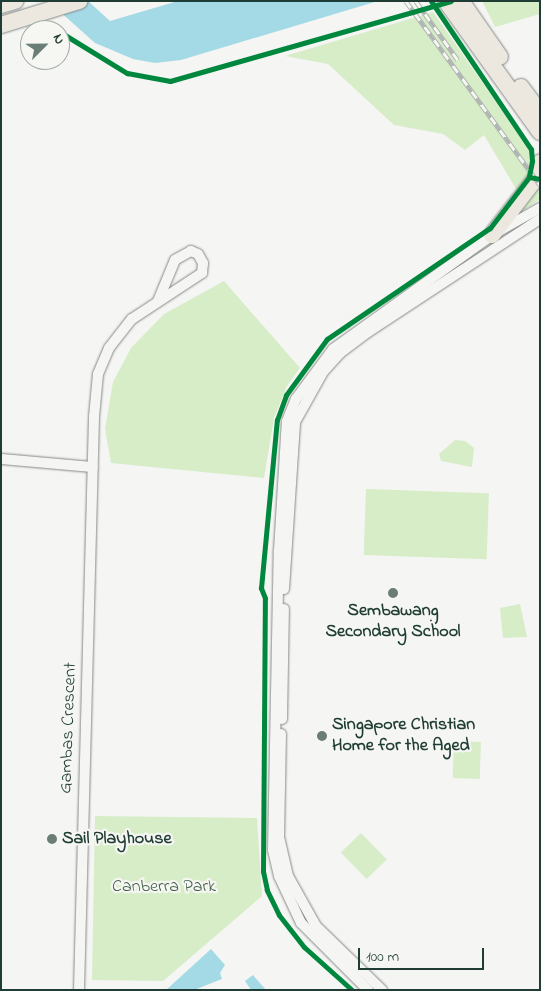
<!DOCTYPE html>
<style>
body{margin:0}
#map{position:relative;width:541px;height:991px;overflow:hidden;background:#f5f5f3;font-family:"Indie Flower",sans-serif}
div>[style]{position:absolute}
.green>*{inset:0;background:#d6edc8;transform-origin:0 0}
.water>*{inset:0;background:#a4dae6}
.roads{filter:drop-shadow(0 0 1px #858a88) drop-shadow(0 0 1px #858a88)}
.minor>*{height:10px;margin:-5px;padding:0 5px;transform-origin:5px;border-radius:5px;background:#f5f5f3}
.primary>*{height:16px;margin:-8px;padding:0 8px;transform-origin:8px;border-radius:8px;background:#ece8df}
.rail>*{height:4.5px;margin-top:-2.25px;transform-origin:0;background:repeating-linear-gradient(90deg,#f6f6f2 0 8px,#b0b4b2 0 16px);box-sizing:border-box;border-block:1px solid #b0b4b2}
.cycleway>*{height:5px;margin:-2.5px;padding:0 2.5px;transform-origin:2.5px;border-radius:2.5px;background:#00873e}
.dots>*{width:14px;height:14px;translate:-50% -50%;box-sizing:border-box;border:2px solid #f6f6f2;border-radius:50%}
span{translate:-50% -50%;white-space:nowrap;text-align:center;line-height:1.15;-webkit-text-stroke:4.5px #f6f6f2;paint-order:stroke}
.poi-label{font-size:18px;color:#1f3d34;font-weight:700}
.left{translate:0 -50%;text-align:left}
.street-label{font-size:18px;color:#1f3d34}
.park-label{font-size:18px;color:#3f5f4a}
.frame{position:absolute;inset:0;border:2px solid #1f3d34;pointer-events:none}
.north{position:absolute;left:20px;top:20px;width:50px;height:50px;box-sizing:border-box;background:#f6f6f2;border:1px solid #a0aca6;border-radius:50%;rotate:67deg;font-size:14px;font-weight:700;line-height:20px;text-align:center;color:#1f3d34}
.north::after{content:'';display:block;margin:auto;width:18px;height:22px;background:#6a7d77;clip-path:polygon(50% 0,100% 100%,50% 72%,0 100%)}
.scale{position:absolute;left:358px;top:948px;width:126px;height:22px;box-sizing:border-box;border:2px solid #1f3d34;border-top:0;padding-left:6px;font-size:15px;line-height:18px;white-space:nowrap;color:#1f3d34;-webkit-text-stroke:4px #f6f6f2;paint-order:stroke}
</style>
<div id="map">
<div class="green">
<div style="clip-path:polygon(482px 1px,540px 1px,540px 14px,495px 27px)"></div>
<div style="clip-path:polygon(433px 12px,540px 165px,540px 199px,508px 221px,519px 194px,484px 135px,465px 150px,443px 134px,394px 125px,328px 64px,285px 56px)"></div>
<div style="clip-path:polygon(224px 281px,300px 368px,287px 386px,274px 418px,264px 478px,111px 463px,105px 429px,113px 382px,131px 348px,164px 314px)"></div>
<div style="clip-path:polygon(455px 440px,465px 441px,474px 448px,472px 467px,441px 461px,439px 454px)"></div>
<div style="left:366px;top:489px;width:123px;height:66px;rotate:2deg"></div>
<div style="clip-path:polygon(520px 604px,527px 637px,503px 638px,500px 608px)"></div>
<div style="left:454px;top:741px;width:27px;height:37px;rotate:2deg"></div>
<div style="clip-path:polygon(95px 816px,257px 818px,262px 896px,163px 981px,92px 980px)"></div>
<div style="left:361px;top:833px;width:37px;height:28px;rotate:46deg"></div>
</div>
<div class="water">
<div style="clip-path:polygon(48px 1px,88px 1px,110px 21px,178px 1px,378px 1px,181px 60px,155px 63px,133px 59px,95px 43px)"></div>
<div style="clip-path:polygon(211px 949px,225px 965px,220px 973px,222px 979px,194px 990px,166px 990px)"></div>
<div style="clip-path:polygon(253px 975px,266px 990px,251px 990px,245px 981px)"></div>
</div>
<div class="roads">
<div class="minor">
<div style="left:1px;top:459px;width:92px;rotate:5deg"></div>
<div style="left:284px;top:589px;width:167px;rotate:-86.2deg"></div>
<div style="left:295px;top:422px;width:57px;rotate:-60.8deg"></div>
<div style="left:323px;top:372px;width:25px;rotate:-48deg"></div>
<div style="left:340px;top:353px;width:35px;rotate:-37deg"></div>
<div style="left:368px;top:332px;width:206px;rotate:-33.3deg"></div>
<div style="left:282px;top:719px;width:110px;rotate:-89deg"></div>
<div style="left:281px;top:734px;width:103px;rotate:91.1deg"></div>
<div style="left:279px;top:837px;width:40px;rotate:77deg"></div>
<div style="left:288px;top:876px;width:57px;rotate:60.8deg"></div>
<div style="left:316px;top:926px;width:92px;rotate:44.1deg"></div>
<div style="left:79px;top:990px;width:573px;rotate:-88.5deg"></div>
<div style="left:94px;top:417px;width:43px;rotate:-84.7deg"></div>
<div style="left:98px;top:374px;width:28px;rotate:-67deg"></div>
<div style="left:109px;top:348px;width:37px;rotate:-52deg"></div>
<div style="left:132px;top:319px;width:84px;rotate:-33.3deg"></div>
<div style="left:202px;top:273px;width:10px;rotate:-84deg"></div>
<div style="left:203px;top:263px;width:10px;rotate:-119deg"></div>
<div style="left:198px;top:254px;width:8px;rotate:-157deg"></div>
<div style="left:191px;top:251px;width:18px;rotate:151deg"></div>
<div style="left:175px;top:260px;width:44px;rotate:112.5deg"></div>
<div style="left:368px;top:990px;width:95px;rotate:-135deg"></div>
<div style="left:301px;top:923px;width:52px;rotate:-115.1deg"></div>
<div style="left:279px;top:876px;width:27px;rotate:-103deg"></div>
<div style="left:273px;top:850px;width:300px;rotate:-88.9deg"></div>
<div style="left:279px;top:550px;width:129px;rotate:-86.5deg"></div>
<div style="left:287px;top:421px;width:24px;rotate:-68deg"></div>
<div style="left:296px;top:399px;width:62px;rotate:-53.5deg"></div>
<div style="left:333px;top:349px;width:196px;rotate:-35.6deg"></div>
<div style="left:492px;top:235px;width:55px;rotate:-29.4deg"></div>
</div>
<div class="primary">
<div style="left:446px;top:1px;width:161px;rotate:54.3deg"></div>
<div style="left:461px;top:1px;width:68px;rotate:55.1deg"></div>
<div style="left:1px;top:5px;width:15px;rotate:-16deg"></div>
<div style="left:1px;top:25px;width:82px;rotate:-17.1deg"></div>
<div style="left:521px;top:87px;width:31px;rotate:53deg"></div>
<div style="left:492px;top:235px;width:72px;rotate:-52.3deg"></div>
<div style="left:536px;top:178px;width:16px;rotate:-75deg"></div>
</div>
</div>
<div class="rail">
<div style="left:406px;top:1px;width:228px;rotate:53.9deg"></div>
<div style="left:416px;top:1px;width:72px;rotate:54.6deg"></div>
</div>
<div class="cycleway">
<div style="left:431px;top:1px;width:179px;rotate:56deg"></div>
<div style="left:531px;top:149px;width:12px;rotate:85deg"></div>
<div style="left:532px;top:161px;width:16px;rotate:101deg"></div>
<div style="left:529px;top:177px;width:11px;rotate:10deg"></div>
<div style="left:60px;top:32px;width:79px;rotate:31.5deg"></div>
<div style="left:127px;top:73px;width:44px;rotate:10.5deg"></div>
<div style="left:170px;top:81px;width:292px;rotate:-15.9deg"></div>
<div style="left:352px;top:990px;width:64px;rotate:-138.1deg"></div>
<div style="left:304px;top:947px;width:41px;rotate:-128deg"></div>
<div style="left:279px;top:915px;width:28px;rotate:-116deg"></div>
<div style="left:267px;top:890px;width:19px;rotate:-102deg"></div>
<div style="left:263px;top:871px;width:273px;rotate:-89.6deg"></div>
<div style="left:265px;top:598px;width:11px;rotate:-112deg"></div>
<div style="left:261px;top:588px;width:169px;rotate:-84.6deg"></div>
<div style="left:277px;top:420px;width:27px;rotate:-70deg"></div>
<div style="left:286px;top:395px;width:69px;rotate:-53.8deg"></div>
<div style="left:327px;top:339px;width:197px;rotate:-34.3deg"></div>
<div style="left:490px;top:228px;width:64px;rotate:-52.6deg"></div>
</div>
<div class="dots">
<div style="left:393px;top:593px;background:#6a7d77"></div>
<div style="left:322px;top:736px;background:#6a7d77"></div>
<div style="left:52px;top:839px;background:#6a7d77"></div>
</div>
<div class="poi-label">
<span style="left:393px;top:622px">Sembawang<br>Secondary School</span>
<span class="left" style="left:332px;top:736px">Singapore Christian<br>Home for the Aged</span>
<span class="left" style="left:62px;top:839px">Sail Playhouse</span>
</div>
<div class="street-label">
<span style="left:69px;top:728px;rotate:-88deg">Gambas Crescent</span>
</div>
<div class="park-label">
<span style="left:164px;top:887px">Canberra Park</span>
</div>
<div class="frame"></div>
<div class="north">N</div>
<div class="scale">100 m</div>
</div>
